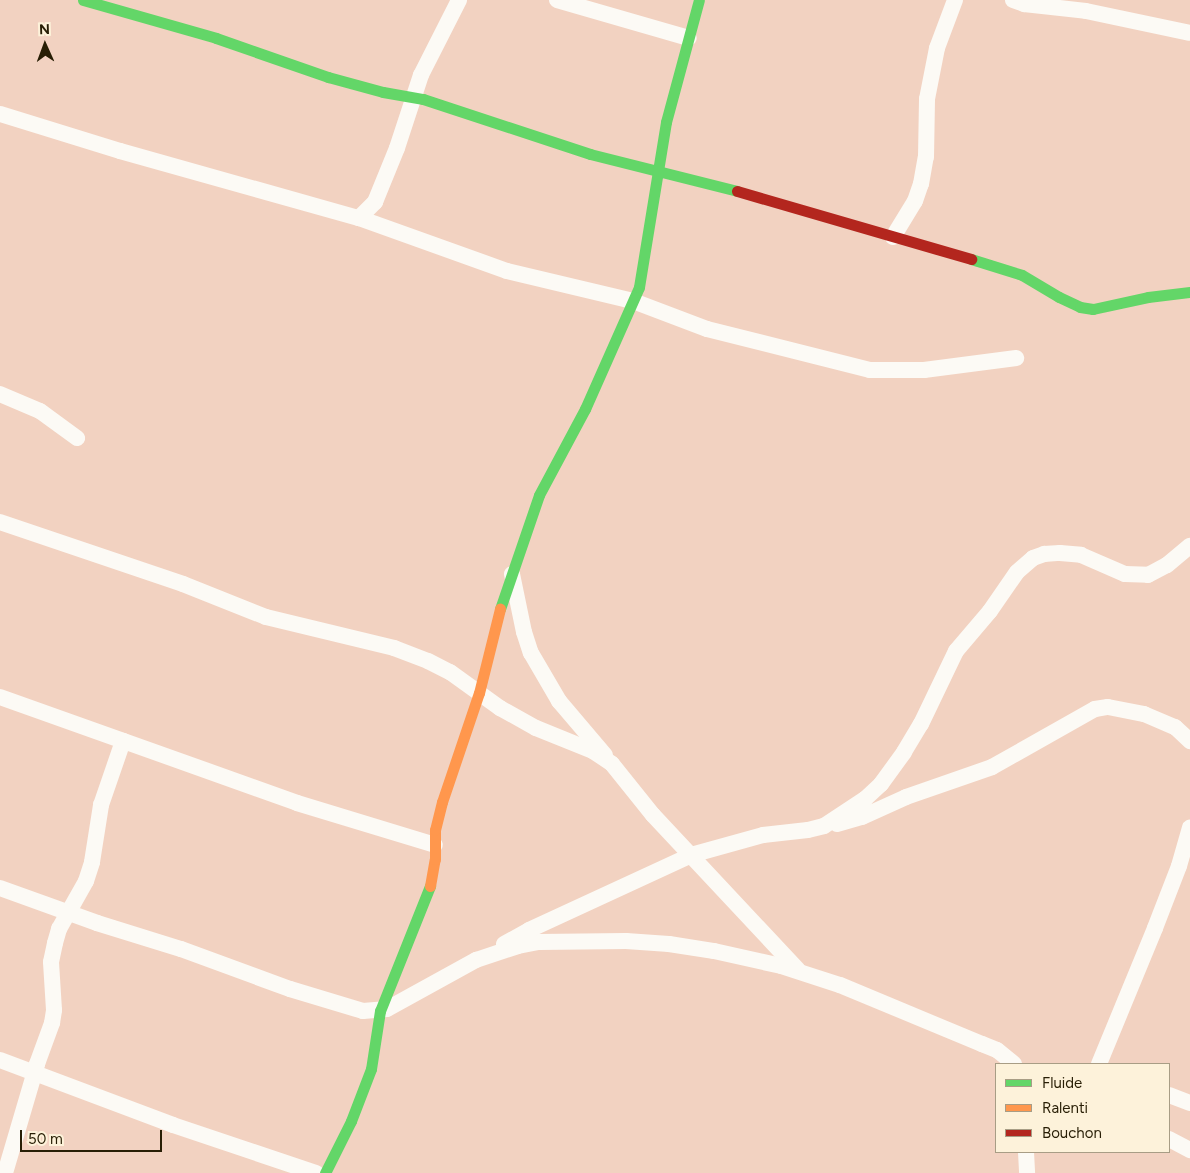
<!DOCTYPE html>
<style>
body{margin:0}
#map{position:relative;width:1190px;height:1173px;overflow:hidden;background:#ebdbba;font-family:Figtree,sans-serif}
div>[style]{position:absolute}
.green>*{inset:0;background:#f2d2c1}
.street>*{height:16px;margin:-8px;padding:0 8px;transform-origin:8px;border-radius:8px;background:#fcfaf5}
.fast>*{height:11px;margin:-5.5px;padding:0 5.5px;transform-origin:5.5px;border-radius:5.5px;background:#63d668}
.slow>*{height:11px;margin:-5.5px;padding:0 5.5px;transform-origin:5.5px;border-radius:5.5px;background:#ff974d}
.jam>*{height:11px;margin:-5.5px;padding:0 5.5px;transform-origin:5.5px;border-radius:5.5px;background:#b3261e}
span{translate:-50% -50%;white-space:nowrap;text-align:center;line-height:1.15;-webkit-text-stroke:4.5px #fdf2da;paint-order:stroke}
.legend{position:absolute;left:995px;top:1063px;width:175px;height:90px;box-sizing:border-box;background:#fdf2da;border:1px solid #a89d85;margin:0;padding:6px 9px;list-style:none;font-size:15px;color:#281e05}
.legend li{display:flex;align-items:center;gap:10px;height:25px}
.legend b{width:25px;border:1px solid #a89d85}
.north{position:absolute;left:20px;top:20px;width:50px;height:50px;-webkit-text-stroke:4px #fdf2da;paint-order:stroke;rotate:358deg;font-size:14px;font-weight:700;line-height:20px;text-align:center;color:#281e05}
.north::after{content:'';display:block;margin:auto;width:18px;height:22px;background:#281e05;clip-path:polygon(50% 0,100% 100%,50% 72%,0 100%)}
.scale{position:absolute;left:20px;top:1130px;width:142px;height:22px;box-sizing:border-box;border:2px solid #281e05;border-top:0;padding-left:6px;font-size:15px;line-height:18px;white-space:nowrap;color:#281e05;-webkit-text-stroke:4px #fdf2da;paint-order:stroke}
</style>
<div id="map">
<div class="green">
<div style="clip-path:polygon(evenodd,0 0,1190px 0,1190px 1173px,0 1173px,0 0,996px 1064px,1169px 1064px,1169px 1152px,996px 1152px,996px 1064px)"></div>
</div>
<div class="street">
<div style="left:557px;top:0;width:137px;rotate:16.1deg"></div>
<div style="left:1013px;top:0;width:12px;rotate:20deg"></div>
<div style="left:1024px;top:4px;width:62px;rotate:6.4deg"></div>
<div style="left:1086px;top:11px;width:106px;rotate:11.9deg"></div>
<div style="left:0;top:114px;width:126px;rotate:17.1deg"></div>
<div style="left:120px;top:151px;width:248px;rotate:15.7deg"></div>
<div style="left:359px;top:218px;width:157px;rotate:19.7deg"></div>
<div style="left:507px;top:271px;width:130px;rotate:13.4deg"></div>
<div style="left:633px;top:301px;width:79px;rotate:20.7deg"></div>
<div style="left:707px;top:329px;width:168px;rotate:14.1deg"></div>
<div style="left:870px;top:370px;width:54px"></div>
<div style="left:924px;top:370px;width:93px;rotate:-7.4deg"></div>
<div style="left:359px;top:218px;width:23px;rotate:-45deg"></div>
<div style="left:375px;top:202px;width:58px;rotate:-67.8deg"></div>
<div style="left:397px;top:148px;width:77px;rotate:-71.8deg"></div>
<div style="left:421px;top:75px;width:84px;rotate:-63.1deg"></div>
<div style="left:893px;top:237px;width:42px;rotate:-58.6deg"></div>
<div style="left:915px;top:201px;width:18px;rotate:-71deg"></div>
<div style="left:921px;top:184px;width:27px;rotate:-80deg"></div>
<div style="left:926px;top:157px;width:58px;rotate:-89deg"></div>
<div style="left:927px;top:99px;width:52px;rotate:-78.9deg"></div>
<div style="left:937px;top:48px;width:51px;rotate:-69.4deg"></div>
<div style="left:0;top:394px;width:43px;rotate:23deg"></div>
<div style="left:40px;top:411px;width:46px;rotate:36.1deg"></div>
<div style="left:0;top:522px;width:193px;rotate:18.7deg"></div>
<div style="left:183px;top:584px;width:89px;rotate:21.7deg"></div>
<div style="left:266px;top:617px;width:132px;rotate:13.6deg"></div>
<div style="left:394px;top:648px;width:36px;rotate:21deg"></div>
<div style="left:428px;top:661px;width:25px;rotate:27deg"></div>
<div style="left:450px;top:672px;width:62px;rotate:35.8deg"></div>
<div style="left:500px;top:708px;width:41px;rotate:29.1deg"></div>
<div style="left:536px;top:728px;width:61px;rotate:22deg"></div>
<div style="left:593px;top:751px;width:23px;rotate:34deg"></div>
<div style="left:612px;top:764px;width:65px;rotate:51.2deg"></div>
<div style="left:653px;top:815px;width:212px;rotate:46.9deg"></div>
<div style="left:512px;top:574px;width:59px;rotate:78.3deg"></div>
<div style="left:524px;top:632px;width:22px;rotate:72deg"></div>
<div style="left:531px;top:653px;width:56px;rotate:59.7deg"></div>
<div style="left:559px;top:701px;width:71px;rotate:49.6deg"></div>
<div style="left:0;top:697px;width:315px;rotate:19.6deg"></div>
<div style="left:297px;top:803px;width:144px;rotate:16.9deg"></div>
<div style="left:837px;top:824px;width:26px;rotate:-16deg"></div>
<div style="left:862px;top:817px;width:48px;rotate:-24.4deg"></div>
<div style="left:906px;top:797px;width:91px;rotate:-19.2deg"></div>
<div style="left:992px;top:767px;width:118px;rotate:-29.4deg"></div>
<div style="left:1095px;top:709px;width:13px;rotate:-9deg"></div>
<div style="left:1108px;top:707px;width:37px;rotate:11deg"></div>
<div style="left:1144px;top:714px;width:34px;rotate:23deg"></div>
<div style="left:1175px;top:727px;width:21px;rotate:43deg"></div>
<div style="left:0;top:888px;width:103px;rotate:19.8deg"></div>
<div style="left:97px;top:923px;width:88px;rotate:17.2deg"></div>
<div style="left:181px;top:949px;width:116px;rotate:20.2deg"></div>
<div style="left:290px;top:989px;width:76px;rotate:16.8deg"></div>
<div style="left:363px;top:1011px;width:24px;rotate:-5deg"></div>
<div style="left:387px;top:1009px;width:102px;rotate:-28.8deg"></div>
<div style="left:476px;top:960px;width:44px;rotate:-18.4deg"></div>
<div style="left:518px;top:946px;width:21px;rotate:-11deg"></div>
<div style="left:539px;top:942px;width:87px;rotate:-0.7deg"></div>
<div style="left:626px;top:941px;width:43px;rotate:4deg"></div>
<div style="left:669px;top:944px;width:46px;rotate:8.8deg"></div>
<div style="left:714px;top:951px;width:69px;rotate:12.6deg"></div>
<div style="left:781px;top:966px;width:62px;rotate:17.9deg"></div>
<div style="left:840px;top:985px;width:154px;rotate:22.6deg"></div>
<div style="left:982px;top:1044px;width:16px;rotate:22deg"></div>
<div style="left:997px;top:1050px;width:22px;rotate:39deg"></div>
<div style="left:504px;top:944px;width:29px;rotate:-29deg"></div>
<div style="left:529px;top:930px;width:179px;rotate:-24.8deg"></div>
<div style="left:691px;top:855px;width:75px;rotate:-15.5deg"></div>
<div style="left:763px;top:835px;width:45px;rotate:-6.3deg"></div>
<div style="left:808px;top:830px;width:16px;rotate:-14deg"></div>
<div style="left:824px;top:826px;width:49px;rotate:-33.4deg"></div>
<div style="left:865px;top:799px;width:22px;rotate:-43deg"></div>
<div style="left:881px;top:784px;width:39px;rotate:-54deg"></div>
<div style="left:904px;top:752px;width:33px;rotate:-59deg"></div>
<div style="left:921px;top:724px;width:81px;rotate:-64.4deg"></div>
<div style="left:956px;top:651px;width:52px;rotate:-49.6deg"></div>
<div style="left:990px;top:611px;width:47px;rotate:-55.3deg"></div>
<div style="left:1017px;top:572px;width:21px;rotate:-41deg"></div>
<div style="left:1033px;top:558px;width:12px;rotate:-20deg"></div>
<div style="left:1044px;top:554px;width:16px;rotate:-4deg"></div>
<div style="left:1060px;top:553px;width:21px;rotate:5deg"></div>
<div style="left:1081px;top:555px;width:48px;rotate:23.4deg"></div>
<div style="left:1125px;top:574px;width:23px;rotate:2deg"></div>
<div style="left:1148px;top:575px;width:21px;rotate:-28deg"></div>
<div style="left:1167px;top:565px;width:30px;rotate:-40deg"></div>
<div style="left:0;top:1060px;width:185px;rotate:20.6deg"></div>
<div style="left:173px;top:1125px;width:151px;rotate:18.6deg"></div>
<div style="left:1099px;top:1064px;width:147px;rotate:-67.6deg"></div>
<div style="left:1155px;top:928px;width:66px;rotate:-68.8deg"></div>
<div style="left:1179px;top:866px;width:40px;rotate:-74deg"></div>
<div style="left:1169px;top:1095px;width:22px;rotate:21deg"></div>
<div style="left:1169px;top:1139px;width:24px;rotate:28deg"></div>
<div style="left:1026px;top:1152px;width:21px;rotate:87deg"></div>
<div style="left:5px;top:1173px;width:114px;rotate:-73.6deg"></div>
<div style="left:37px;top:1064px;width:44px;rotate:-69.9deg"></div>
<div style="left:52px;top:1023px;width:13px;rotate:-81deg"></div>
<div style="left:54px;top:1010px;width:48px;rotate:-93.6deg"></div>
<div style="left:51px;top:962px;width:19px;rotate:-78deg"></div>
<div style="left:55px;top:943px;width:15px;rotate:-74deg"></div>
<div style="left:59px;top:929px;width:55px;rotate:-60.6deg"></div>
<div style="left:86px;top:881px;width:20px;rotate:-72deg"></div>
<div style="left:92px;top:862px;width:58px;rotate:-81deg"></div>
<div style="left:101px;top:805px;width:68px;rotate:-71deg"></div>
</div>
<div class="fast">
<div style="left:83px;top:0;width:138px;rotate:15.9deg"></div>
<div style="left:216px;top:38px;width:119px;rotate:19.2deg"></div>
<div style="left:328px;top:77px;width:57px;rotate:15.3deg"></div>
<div style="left:383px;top:92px;width:41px;rotate:9.9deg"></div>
<div style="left:423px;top:99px;width:176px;rotate:18.2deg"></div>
<div style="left:590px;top:154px;width:152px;rotate:14.1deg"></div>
<div style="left:971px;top:259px;width:53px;rotate:17.4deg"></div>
<div style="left:1022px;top:275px;width:43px;rotate:30.7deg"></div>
<div style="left:1059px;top:297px;width:23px;rotate:25deg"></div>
<div style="left:1080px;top:307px;width:13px;rotate:9deg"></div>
<div style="left:1093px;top:309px;width:56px;rotate:-12.3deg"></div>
<div style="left:1148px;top:297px;width:42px;rotate:-6.8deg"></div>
<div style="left:500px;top:609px;width:120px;rotate:-71.1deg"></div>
<div style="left:539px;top:495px;width:98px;rotate:-61.9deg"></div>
<div style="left:585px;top:409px;width:133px;rotate:-66.1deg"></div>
<div style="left:639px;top:287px;width:167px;rotate:-80.7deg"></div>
<div style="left:666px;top:122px;width:126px;rotate:-74.9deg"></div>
<div style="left:325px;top:1173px;width:58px;rotate:-63.4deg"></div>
<div style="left:351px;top:1121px;width:56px;rotate:-69deg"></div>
<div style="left:371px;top:1069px;width:59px;rotate:-81.2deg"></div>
<div style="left:380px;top:1011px;width:135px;rotate:-68.2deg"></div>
</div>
<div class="slow">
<div style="left:430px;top:886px;width:27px;rotate:-80deg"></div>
<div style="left:435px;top:859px;width:29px;rotate:-90deg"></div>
<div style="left:435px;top:830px;width:29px;rotate:-76deg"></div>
<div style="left:442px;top:802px;width:115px;rotate:-71.3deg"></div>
<div style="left:479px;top:693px;width:87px;rotate:-76deg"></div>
</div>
<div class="jam">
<div style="left:737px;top:191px;width:244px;rotate:16.2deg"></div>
</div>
<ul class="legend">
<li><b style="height:6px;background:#63d668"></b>Fluide</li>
<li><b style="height:6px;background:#ff974d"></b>Ralenti</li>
<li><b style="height:6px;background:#b3261e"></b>Bouchon</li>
</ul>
<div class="north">N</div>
<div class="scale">50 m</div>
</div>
